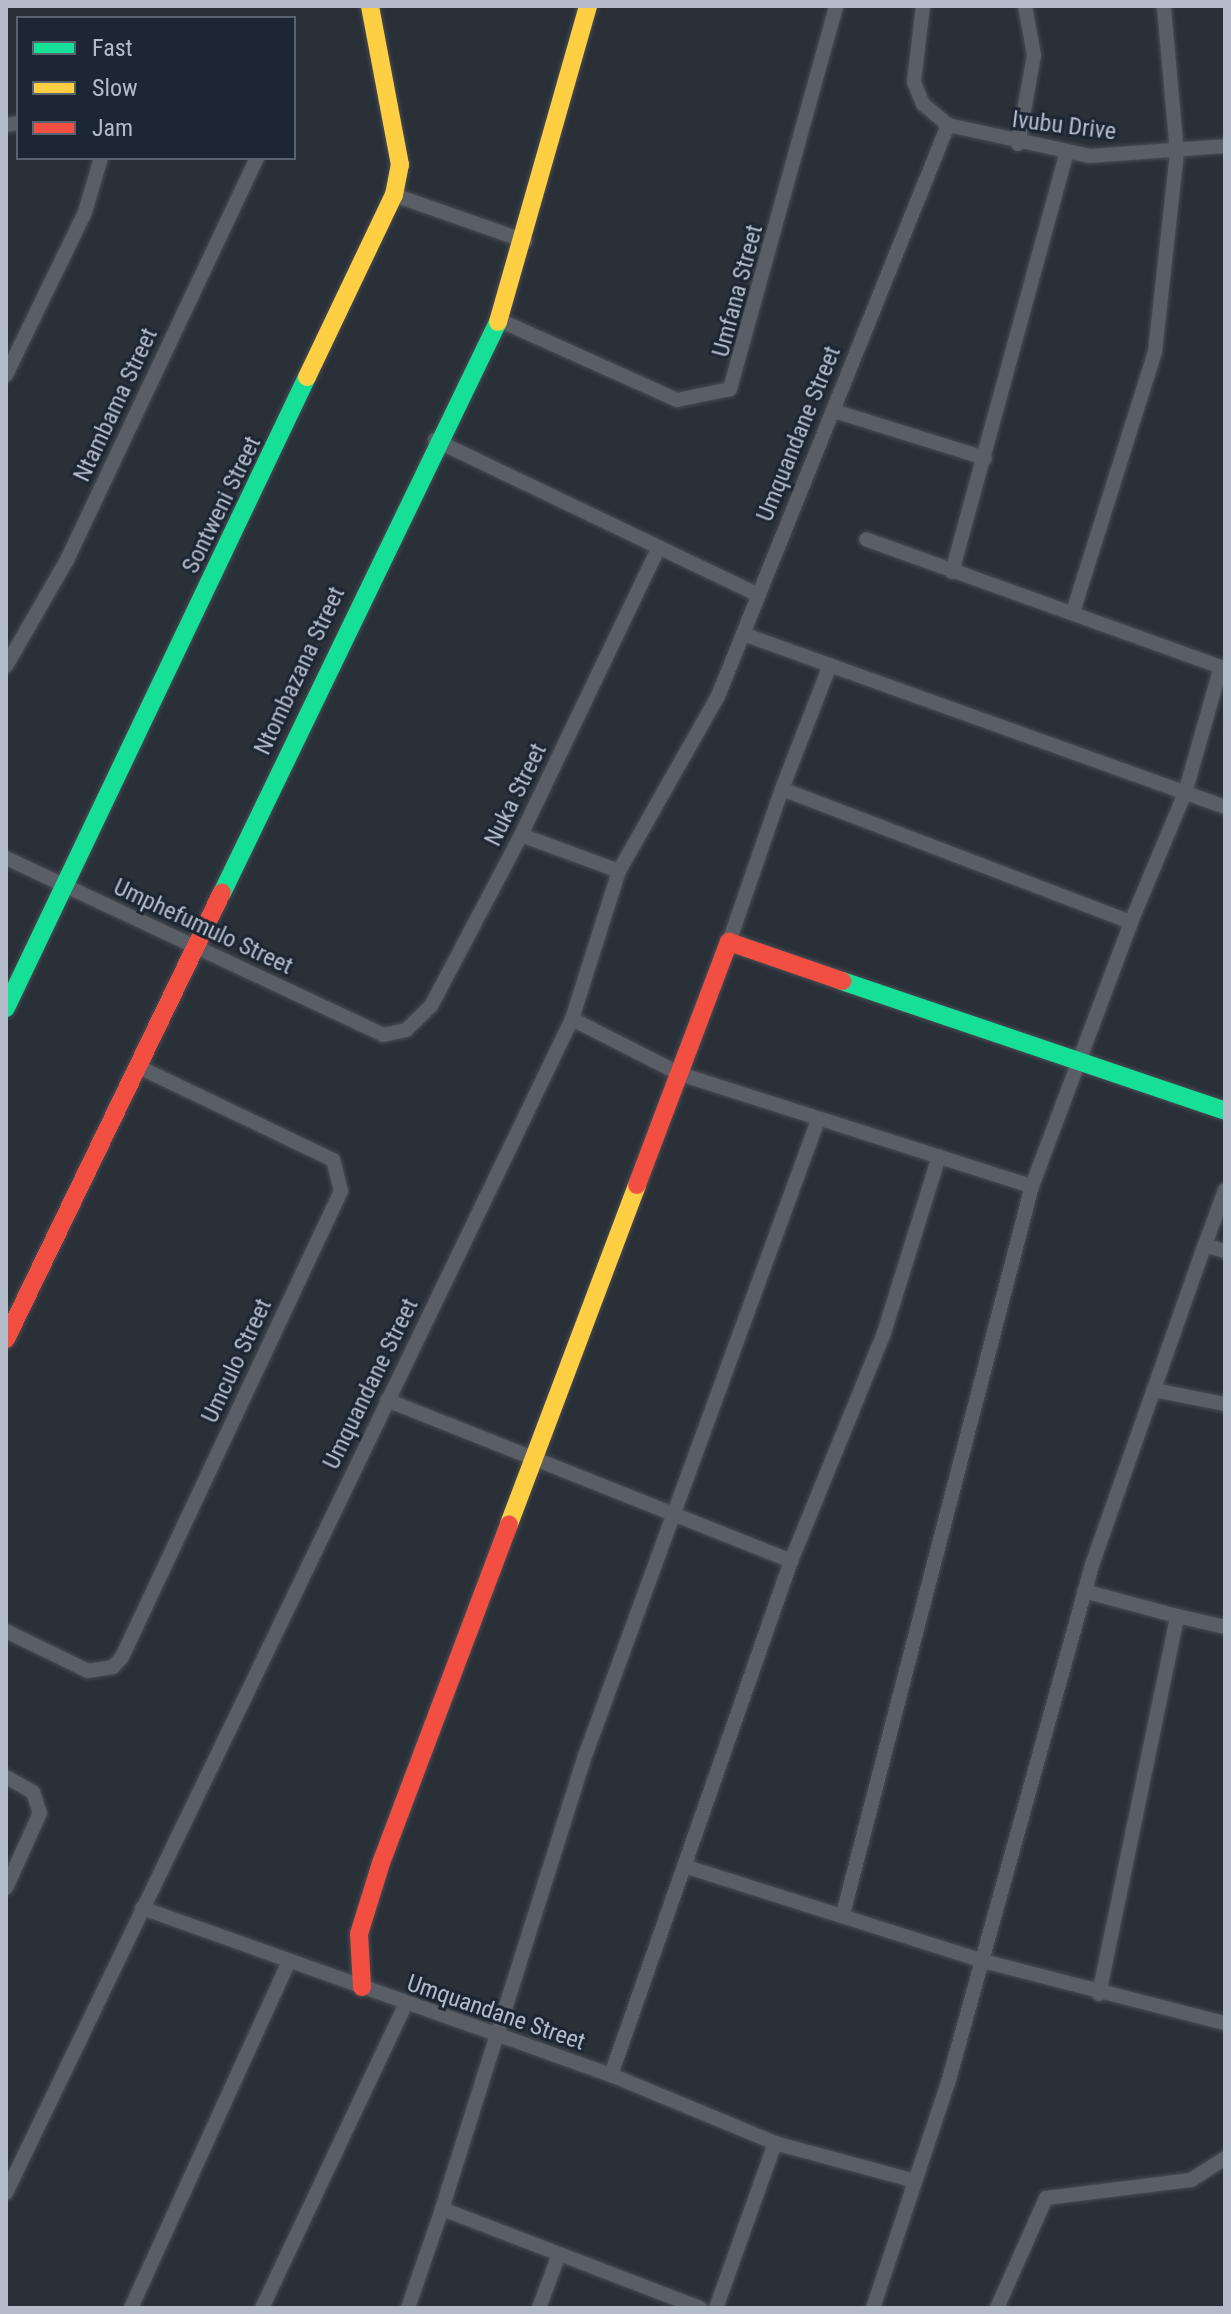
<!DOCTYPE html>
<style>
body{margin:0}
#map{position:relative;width:1231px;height:2314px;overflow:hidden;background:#2a3038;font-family:"Roboto Condensed",sans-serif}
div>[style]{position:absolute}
.roads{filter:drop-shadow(0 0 2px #484c53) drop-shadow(0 0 2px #484c53)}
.street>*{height:14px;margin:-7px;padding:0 7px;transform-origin:7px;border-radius:7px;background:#5a5e66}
.fast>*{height:18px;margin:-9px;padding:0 9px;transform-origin:9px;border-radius:9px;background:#16e098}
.slow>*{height:18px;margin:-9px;padding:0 9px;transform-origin:9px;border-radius:9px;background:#ffcf43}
.jam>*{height:18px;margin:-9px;padding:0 9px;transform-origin:9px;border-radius:9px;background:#f24e42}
span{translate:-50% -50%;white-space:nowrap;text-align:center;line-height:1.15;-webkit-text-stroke:6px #1d2633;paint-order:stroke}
.street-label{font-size:24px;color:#b4bcc9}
.frame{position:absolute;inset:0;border:8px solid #b4bcc9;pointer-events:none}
.legend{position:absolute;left:16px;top:16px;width:280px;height:144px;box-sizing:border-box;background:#1d2633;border:2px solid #59626f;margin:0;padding:10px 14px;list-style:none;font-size:24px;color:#b4bcc9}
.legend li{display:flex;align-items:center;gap:16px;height:40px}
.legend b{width:40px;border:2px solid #59626f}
</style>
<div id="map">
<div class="roads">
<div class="street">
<div style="left:923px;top:6px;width:77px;rotate:96.8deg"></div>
<div style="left:914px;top:82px;width:24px;rotate:68deg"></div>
<div style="left:923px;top:104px;width:33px;rotate:40deg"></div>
<div style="left:948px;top:125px;width:145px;rotate:12.3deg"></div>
<div style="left:1090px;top:156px;width:135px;rotate:-4.2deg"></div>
<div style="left:6px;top:125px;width:12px;rotate:-9deg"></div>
<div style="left:1018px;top:144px;width:90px;rotate:-79.8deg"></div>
<div style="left:1034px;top:55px;width:50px;rotate:-100.4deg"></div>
<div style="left:394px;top:195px;width:139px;rotate:19.3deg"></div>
<div style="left:499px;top:320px;width:195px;rotate:24.2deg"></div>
<div style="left:677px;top:400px;width:54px;rotate:-11.7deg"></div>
<div style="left:730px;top:389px;width:397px;rotate:-74.5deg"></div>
<div style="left:6px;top:375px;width:181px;rotate:-64.1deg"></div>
<div style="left:85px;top:212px;width:56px;rotate:-73.5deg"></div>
<div style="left:834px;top:411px;width:158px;rotate:17.3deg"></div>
<div style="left:435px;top:440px;width:359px;rotate:25.6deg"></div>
<div style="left:952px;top:572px;width:435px;rotate:-74.7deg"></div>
<div style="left:1073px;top:612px;width:273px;rotate:-72.5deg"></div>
<div style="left:1155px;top:352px;width:200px;rotate:-83.7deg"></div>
<div style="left:1177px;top:153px;width:148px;rotate:-95.1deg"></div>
<div style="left:743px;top:634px;width:512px;rotate:19.74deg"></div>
<div style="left:830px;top:665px;width:133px;rotate:111.2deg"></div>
<div style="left:782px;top:789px;width:373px;rotate:20.9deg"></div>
<div style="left:1131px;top:922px;width:140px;rotate:-67.3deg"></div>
<div style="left:1185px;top:793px;width:131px;rotate:-74.1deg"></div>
<div style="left:1221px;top:667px;width:377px;rotate:-160.2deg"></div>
<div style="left:6px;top:666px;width:122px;rotate:-60.1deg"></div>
<div style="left:67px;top:560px;width:445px;rotate:-64.7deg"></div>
<div style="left:6px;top:858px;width:416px;rotate:25.1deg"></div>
<div style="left:383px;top:1035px;width:24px;rotate:-12deg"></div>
<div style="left:406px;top:1030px;width:35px;rotate:-44deg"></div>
<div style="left:431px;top:1006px;width:193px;rotate:-62.2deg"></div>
<div style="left:521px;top:835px;width:319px;rotate:-64.4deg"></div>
<div style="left:619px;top:871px;width:201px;rotate:-60.5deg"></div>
<div style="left:718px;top:696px;width:616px;rotate:-68.06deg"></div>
<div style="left:729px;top:942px;width:162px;rotate:-70.9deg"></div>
<div style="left:572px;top:1019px;width:121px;rotate:27deg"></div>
<div style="left:680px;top:1074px;width:369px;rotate:17.7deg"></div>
<div style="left:1225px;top:1190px;width:59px;rotate:110deg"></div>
<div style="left:1205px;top:1245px;width:21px;rotate:17deg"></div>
<div style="left:1154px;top:1390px;width:72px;rotate:11.2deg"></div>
<div style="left:387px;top:1400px;width:435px;rotate:21.7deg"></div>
<div style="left:791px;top:1561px;width:545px;rotate:109.3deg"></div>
<div style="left:791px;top:1561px;width:246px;rotate:-67.8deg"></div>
<div style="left:884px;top:1333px;width:185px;rotate:-72.7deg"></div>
<div style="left:1084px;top:1591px;width:96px;rotate:15deg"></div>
<div style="left:6px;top:1631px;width:91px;rotate:26deg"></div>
<div style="left:88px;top:1671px;width:25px;rotate:-9deg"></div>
<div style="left:113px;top:1667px;width:13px;rotate:-48deg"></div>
<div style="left:122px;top:1657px;width:515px;rotate:-64.83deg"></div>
<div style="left:341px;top:1191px;width:32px;rotate:-104deg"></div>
<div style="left:333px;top:1160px;width:215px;rotate:-154.4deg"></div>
<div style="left:6px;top:1777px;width:31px;rotate:29deg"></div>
<div style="left:33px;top:1792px;width:22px;rotate:72deg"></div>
<div style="left:40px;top:1813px;width:82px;rotate:114.4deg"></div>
<div style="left:684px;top:1866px;width:314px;rotate:17.6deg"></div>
<div style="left:983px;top:1961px;width:250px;rotate:14.4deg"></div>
<div style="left:142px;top:1908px;width:498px;rotate:19.6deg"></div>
<div style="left:611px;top:2075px;width:178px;rotate:22.5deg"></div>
<div style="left:775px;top:2143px;width:145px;rotate:15.2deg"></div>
<div style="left:843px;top:1914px;width:752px;rotate:-75.45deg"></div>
<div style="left:1032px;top:1186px;width:282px;rotate:-69.4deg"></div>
<div style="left:1099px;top:1994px;width:386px;rotate:-78.3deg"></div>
<div style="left:1177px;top:1616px;width:49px;rotate:12.9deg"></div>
<div style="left:6px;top:2193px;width:1303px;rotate:-64.26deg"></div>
<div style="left:572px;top:1019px;width:155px;rotate:-72.4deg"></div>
<div style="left:619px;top:871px;width:104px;rotate:-159.8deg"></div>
<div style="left:131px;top:2308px;width:377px;rotate:-65.5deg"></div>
<div style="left:262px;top:2308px;width:335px;rotate:-64.7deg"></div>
<div style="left:408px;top:2308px;width:105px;rotate:-71deg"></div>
<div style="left:539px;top:2308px;width:54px;rotate:-69.6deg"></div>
<div style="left:700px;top:2308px;width:276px;rotate:-159deg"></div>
<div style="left:442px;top:2209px;width:475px;rotate:-72.5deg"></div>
<div style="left:585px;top:1756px;width:677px;rotate:-69.88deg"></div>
<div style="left:716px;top:2308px;width:175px;rotate:-70.3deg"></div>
<div style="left:873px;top:2308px;width:237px;rotate:-71.6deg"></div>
<div style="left:948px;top:2083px;width:538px;rotate:-74.46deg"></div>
<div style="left:1092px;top:1565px;width:339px;rotate:-70.6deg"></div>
<div style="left:997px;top:2308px;width:120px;rotate:-66deg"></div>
<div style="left:1046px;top:2198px;width:146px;rotate:-7.1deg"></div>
<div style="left:1191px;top:2180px;width:40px;rotate:-32.9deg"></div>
</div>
<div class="fast">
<div style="left:222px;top:893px;width:634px;rotate:-64.2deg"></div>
<div style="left:842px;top:981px;width:404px;rotate:18.7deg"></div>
<div style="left:6px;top:1008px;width:699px;rotate:-64.5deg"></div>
</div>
<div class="slow">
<div style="left:498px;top:322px;width:329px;rotate:-74.1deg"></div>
<div style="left:307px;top:377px;width:202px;rotate:-64.5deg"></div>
<div style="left:394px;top:195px;width:31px;rotate:-79deg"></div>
<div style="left:400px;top:165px;width:162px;rotate:-100.7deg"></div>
<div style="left:509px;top:1524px;width:362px;rotate:-69.3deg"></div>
</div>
<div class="jam">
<div style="left:637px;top:1185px;width:260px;rotate:-69.3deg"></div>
<div style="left:729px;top:942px;width:120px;rotate:19deg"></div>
<div style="left:6px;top:1339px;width:496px;rotate:-64.2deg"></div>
<div style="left:362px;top:1987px;width:53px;rotate:-93.2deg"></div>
<div style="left:359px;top:1934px;width:74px;rotate:-72.8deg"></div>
<div style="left:381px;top:1863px;width:362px;rotate:-69.3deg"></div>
</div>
</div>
<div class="street-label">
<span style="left:1064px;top:126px;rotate:7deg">Ivubu Drive</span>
<span style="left:738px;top:291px;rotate:-75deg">Umfana Street</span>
<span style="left:116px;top:405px;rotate:-65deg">Ntambama Street</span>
<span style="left:799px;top:434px;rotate:-68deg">Umquandane Street</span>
<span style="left:222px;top:505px;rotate:-64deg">Sontweni Street</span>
<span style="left:300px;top:671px;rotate:-65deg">Ntombazana Street</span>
<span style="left:516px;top:795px;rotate:-64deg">Nuka Street</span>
<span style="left:203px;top:927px;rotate:25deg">Umphefumulo Street</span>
<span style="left:237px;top:1361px;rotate:-65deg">Umculo Street</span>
<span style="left:371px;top:1384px;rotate:-64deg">Umquandane Street</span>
<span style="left:496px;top:2013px;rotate:19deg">Umquandane Street</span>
</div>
<div class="frame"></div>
<ul class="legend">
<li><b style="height:10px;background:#16e098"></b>Fast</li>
<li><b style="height:10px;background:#ffcf43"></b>Slow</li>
<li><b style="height:10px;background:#f24e42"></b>Jam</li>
</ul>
</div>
